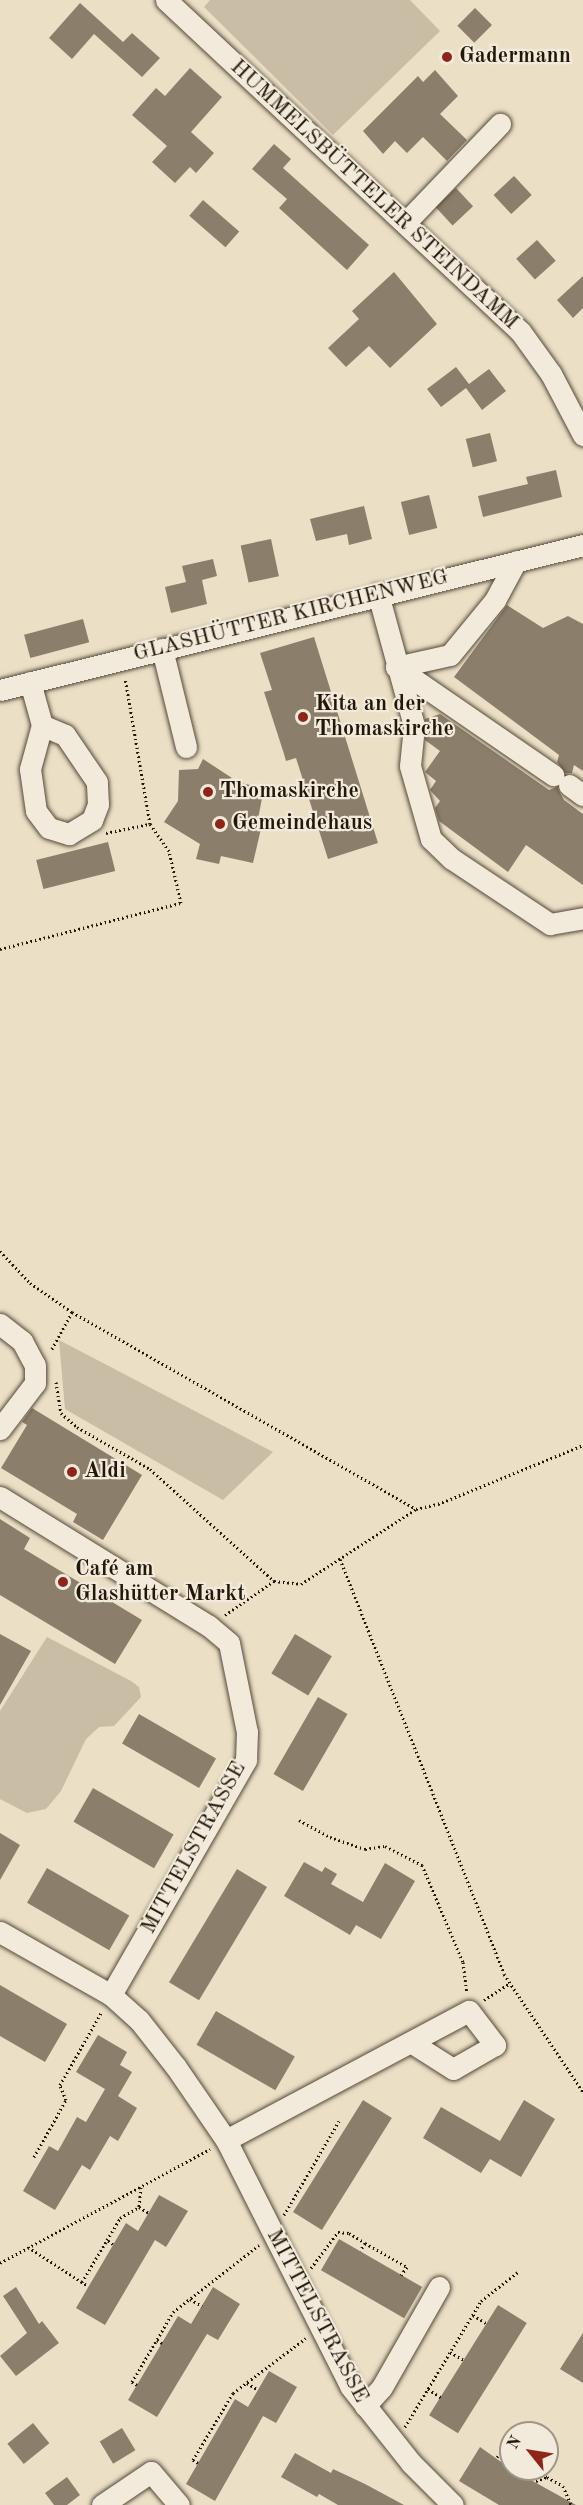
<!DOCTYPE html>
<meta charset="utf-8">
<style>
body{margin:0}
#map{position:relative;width:583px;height:2505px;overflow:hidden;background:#ebdfc6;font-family:"Old Standard TT",serif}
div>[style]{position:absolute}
.green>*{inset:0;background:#c9bda6}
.building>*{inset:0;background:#8b7f6b;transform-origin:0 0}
.path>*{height:3px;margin-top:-1.5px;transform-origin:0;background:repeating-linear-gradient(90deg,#231709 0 1.5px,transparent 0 4.5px)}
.roads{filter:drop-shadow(0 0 2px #554938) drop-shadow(0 0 2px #554938)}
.minor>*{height:21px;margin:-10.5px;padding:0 10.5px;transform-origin:10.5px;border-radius:10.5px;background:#f2eada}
.dots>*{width:16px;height:16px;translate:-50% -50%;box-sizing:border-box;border:3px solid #f2eada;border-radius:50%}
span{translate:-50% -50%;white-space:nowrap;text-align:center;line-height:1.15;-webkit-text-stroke:4.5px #f2eada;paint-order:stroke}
.poi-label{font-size:22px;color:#231709;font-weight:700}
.left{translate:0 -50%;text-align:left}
.street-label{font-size:22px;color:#231709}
.north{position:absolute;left:499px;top:2421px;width:60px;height:60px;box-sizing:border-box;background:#f2eada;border:2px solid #9f9686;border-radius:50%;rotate:300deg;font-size:16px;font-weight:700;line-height:24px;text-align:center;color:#231709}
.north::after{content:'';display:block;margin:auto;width:21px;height:27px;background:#8f2418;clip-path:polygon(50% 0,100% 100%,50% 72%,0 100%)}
</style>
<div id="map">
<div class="green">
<div style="clip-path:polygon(210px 0,410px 0,440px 31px,333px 135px,204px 7px)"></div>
<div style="clip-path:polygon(59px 1340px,273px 1452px,223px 1500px,65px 1409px)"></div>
<div style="clip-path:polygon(47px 1637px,131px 1681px,139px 1687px,141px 1697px,114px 1726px,99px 1727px,86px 1739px,61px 1791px,46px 1809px,27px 1813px,0 1799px,0 1711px)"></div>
</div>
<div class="building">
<div style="clip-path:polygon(80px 3px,123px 42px,132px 33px,160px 58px,142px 77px,94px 34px,72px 59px,49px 38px)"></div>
<div style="left:475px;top:8px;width:24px;height:25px;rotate:45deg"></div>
<div style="clip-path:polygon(190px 68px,222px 97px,191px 132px,214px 153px,196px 173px,190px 167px,175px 183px,152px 162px,167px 146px,132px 115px,156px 88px,165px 96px)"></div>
<div style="clip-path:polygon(435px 70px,458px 96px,440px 114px,467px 140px,447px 161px,423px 137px,407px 153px,395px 141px,383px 154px,363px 131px,418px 76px,423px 82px)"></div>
<div style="clip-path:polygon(274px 144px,291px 159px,283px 168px,369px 245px,347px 270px,279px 208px,287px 199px,252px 169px)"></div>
<div style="left:514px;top:176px;width:26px;height:28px;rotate:47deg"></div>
<div style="left:456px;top:188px;width:25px;height:28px;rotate:47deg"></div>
<div style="left:203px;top:200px;width:48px;height:21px;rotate:41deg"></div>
<div style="left:537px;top:240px;width:28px;height:28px;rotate:48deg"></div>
<div style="clip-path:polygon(394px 272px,437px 324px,390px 368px,369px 346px,346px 367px,328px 348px,359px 319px,352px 311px)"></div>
<div style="clip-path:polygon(583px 276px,583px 308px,573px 318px,557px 300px)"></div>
<div style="clip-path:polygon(456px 367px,469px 384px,489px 369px,506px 391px,482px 410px,466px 388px,441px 407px,427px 389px)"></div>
<div style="left:490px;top:433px;width:29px;height:25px;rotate:76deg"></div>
<div style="clip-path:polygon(556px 470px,562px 497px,483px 517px,478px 496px,528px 484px,526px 477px)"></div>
<div style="left:429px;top:495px;width:34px;height:29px;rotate:76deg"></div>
<div style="clip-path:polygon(364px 506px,372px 539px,349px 545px,347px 534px,316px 541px,310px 519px)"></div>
<div style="left:271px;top:539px;width:38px;height:31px;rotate:78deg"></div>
<div style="clip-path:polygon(213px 559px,217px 576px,202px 580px,207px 604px,171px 613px,165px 587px,186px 582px,182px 566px)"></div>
<div style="clip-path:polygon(507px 605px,543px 628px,568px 616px,583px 624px,583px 771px,574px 765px,572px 773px,565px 773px,557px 762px,559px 755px,454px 677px)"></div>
<div style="left:83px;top:619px;width:24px;height:61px;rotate:75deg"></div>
<div style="clip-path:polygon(314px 637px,378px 843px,328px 859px,296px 758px,286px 761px,284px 754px,264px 692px,272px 690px,260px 653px)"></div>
<div style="clip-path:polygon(440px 714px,549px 790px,557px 787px,564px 800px,583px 814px,583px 885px,526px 845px,508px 872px,439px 821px,435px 808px,440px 801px,430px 790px,436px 781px,425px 772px,440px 751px,425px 740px,425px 719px)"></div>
<div style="clip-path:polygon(203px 759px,232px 778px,226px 780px,264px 788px,258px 819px,263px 820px,253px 863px,221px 856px,219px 864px,196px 859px,200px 844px,164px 822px,178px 801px,179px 770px,198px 769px)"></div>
<div style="left:108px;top:842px;width:30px;height:74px;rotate:76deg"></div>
<div style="clip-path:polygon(32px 1408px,142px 1475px,103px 1540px,73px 1522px,77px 1514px,1px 1468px,27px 1425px,22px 1422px)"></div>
<div style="clip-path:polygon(0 1519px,30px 1538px,24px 1549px,142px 1620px,115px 1664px,0 1595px)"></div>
<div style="clip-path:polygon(0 1634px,31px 1651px,0 1705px)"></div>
<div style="left:295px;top:1634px;width:43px;height:46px;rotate:31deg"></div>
<div style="left:318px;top:1697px;width:34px;height:89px;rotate:30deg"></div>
<div style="left:139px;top:1714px;width:89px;height:34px;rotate:30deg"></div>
<div style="left:93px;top:1788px;width:93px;height:39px;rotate:30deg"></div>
<div style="clip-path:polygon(0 1833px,20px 1845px,0 1880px)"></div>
<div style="clip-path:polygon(304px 1862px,322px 1872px,325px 1867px,337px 1874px,331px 1884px,363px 1902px,385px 1863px,415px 1881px,381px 1939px,356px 1925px,350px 1935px,284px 1896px)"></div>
<div style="left:47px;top:1868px;width:95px;height:40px;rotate:30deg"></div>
<div style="left:237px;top:1869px;width:35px;height:132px;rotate:31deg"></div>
<div style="clip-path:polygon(0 1985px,67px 2024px,45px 2062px,0 2036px)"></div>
<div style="left:216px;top:2011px;width:91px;height:39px;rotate:30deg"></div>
<div style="clip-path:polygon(98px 2035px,127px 2052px,120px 2065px,132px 2072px,118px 2096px,137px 2108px,118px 2141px,110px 2136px,90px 2170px,82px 2165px,55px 2210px,23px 2191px,49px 2146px,58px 2151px,77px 2117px,86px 2122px,105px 2089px,76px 2072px)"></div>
<div style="left:363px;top:2100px;width:34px;height:132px;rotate:32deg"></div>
<div style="clip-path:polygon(524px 2100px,555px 2119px,521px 2177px,490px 2159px,481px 2173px,423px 2138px,441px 2107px,500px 2141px)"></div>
<div style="clip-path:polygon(159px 2195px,188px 2211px,166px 2247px,155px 2240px,105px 2325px,76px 2308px,126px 2223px,138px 2231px)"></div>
<div style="left:339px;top:2239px;width:96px;height:36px;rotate:30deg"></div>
<div style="clip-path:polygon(16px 2287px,39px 2324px,42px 2321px,59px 2343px,16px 2376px,0 2356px,27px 2333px,3px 2296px)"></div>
<div style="clip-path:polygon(213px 2287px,240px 2304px,218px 2340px,207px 2334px,157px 2417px,128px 2400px,178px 2316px,191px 2324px)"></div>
<div style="left:498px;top:2305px;width:34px;height:130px;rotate:32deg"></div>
<div style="clip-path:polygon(583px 2333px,583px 2383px,560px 2369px)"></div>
<div style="clip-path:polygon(269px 2371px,297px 2387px,276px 2423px,263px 2416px,215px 2501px,186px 2484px,235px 2399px,248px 2407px)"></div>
<div style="left:33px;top:2423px;width:26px;height:33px;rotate:51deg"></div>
<div style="left:122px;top:2428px;width:26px;height:26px;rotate:59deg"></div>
<div style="clip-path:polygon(480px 2447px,511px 2469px,576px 2505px,499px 2505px,459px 2481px)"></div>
<div style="clip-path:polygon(295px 2453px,331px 2473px,333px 2469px,365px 2484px,404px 2505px,338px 2505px,319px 2494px,317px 2497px,281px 2477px)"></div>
<div style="clip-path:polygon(67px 2477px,80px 2495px,67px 2505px,54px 2505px,45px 2493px)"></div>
</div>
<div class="path">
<div style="left:106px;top:833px;width:44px;rotate:-11.8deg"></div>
<div style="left:0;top:949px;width:187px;rotate:-14.3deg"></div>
<div style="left:181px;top:903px;width:53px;rotate:-103deg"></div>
<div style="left:169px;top:851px;width:33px;rotate:-125deg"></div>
<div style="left:150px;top:824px;width:148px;rotate:-99.7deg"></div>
<div style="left:0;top:1251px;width:44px;rotate:46.8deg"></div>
<div style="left:30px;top:1283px;width:51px;rotate:34.6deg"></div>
<div style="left:72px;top:1312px;width:44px;rotate:118.3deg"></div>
<div style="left:72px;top:1312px;width:396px;rotate:29.8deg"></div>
<div style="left:56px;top:1382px;width:31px;rotate:81deg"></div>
<div style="left:61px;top:1413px;width:21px;rotate:41deg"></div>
<div style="left:77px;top:1427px;width:84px;rotate:29.9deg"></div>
<div style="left:150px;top:1469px;width:167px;rotate:42.1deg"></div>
<div style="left:340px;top:1559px;width:446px;rotate:68.4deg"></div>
<div style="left:504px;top:1974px;width:142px;rotate:56.2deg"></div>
<div style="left:225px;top:1615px;width:60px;rotate:-34.8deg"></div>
<div style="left:274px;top:1581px;width:27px;rotate:6deg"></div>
<div style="left:301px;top:1584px;width:137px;rotate:-33.1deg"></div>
<div style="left:416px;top:1509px;width:23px;rotate:-13deg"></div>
<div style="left:438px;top:1504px;width:157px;rotate:-22.1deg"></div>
<div style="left:299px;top:1820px;width:35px;rotate:29deg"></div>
<div style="left:330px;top:1837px;width:37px;rotate:19deg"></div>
<div style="left:365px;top:1849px;width:20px;rotate:-9deg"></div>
<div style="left:385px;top:1846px;width:42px;rotate:27.2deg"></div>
<div style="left:422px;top:1865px;width:105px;rotate:67.1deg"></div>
<div style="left:463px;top:1962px;width:31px;rotate:83deg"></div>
<div style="left:484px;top:2000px;width:31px;rotate:-33deg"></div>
<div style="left:34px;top:2157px;width:65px;rotate:-60.7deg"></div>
<div style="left:66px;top:2100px;width:16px;rotate:-112deg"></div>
<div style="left:60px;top:2085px;width:85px;rotate:-60.4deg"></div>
<div style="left:141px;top:2187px;width:20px;rotate:96deg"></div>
<div style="left:139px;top:2207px;width:12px;rotate:31deg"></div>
<div style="left:284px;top:2215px;width:109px;rotate:-59.7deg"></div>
<div style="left:365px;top:2243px;width:48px;rotate:29.7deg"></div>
<div style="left:407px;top:2267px;width:10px;rotate:127deg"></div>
<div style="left:113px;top:2244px;width:7px;rotate:-146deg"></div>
<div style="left:107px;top:2240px;width:26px;rotate:-59deg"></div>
<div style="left:120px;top:2218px;width:22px;rotate:-30deg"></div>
<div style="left:28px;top:2247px;width:72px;rotate:33deg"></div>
<div style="left:0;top:2263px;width:239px;rotate:-28.5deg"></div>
<div style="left:311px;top:2268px;width:45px;rotate:-53.1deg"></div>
<div style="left:338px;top:2232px;width:11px;rotate:5deg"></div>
<div style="left:349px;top:2233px;width:19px;rotate:32deg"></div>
<div style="left:365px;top:2243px;width:9px;rotate:122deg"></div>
<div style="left:82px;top:2282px;width:49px;rotate:-59.2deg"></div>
<div style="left:190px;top:2299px;width:14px;rotate:30deg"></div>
<div style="left:473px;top:2315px;width:15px;rotate:32deg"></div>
<div style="left:157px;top:2340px;width:6px;rotate:31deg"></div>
<div style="left:450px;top:2352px;width:16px;rotate:30deg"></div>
<div style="left:247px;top:2383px;width:13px;rotate:32deg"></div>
<div style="left:137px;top:2385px;width:6px;rotate:-149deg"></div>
<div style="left:132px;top:2382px;width:81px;rotate:-59.6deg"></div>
<div style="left:173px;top:2312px;width:109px;rotate:-37.9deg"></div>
<div style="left:428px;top:2389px;width:17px;rotate:33deg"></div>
<div style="left:405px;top:2427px;width:147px;rotate:-58.9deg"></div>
<div style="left:481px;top:2301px;width:47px;rotate:-38.1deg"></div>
<div style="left:497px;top:2457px;width:10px;rotate:-45deg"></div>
<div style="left:504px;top:2450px;width:9px;rotate:36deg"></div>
<div style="left:198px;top:2463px;width:6px;rotate:-149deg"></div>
<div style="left:193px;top:2460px;width:78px;rotate:-59.2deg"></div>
<div style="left:233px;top:2393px;width:91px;rotate:-37deg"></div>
<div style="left:534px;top:2469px;width:15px;rotate:32deg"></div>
<div style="left:536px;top:2481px;width:12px;rotate:-20deg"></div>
<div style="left:547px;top:2477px;width:18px;rotate:29deg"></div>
<div style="left:563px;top:2486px;width:21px;rotate:67deg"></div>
</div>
<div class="roads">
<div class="minor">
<div style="left:166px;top:0;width:485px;rotate:43.1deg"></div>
<div style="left:520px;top:331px;width:53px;rotate:54.2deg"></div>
<div style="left:551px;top:374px;width:69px;rotate:62.3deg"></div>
<div style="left:406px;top:222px;width:136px;rotate:-46.2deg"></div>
<div style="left:378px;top:594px;width:137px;rotate:74.7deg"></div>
<div style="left:414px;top:726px;width:40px;rotate:95.7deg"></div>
<div style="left:410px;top:766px;width:76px;rotate:74deg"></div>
<div style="left:431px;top:839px;width:29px;rotate:44deg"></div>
<div style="left:452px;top:859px;width:118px;rotate:33.6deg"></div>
<div style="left:550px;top:924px;width:34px;rotate:-10deg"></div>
<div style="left:162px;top:649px;width:101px;rotate:76.2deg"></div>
<div style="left:396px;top:667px;width:191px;rotate:34.5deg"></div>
<div style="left:396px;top:667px;width:55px;rotate:-12.5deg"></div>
<div style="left:450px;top:655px;width:71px;rotate:-50.7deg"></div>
<div style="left:495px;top:600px;width:44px;rotate:-61.7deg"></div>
<div style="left:30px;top:682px;width:45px;rotate:74.4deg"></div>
<div style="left:42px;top:725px;width:46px;rotate:105.3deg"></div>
<div style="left:30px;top:769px;width:42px;rotate:81.9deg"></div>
<div style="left:36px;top:811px;width:21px;rotate:53deg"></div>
<div style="left:49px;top:828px;width:21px;rotate:17deg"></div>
<div style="left:69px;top:834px;width:27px;rotate:-31deg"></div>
<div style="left:92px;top:820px;width:17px;rotate:-69deg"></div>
<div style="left:98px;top:804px;width:22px;rotate:-93deg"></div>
<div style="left:97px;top:782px;width:57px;rotate:-124.2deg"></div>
<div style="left:65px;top:735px;width:25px;rotate:-157deg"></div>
<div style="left:0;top:690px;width:601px;rotate:-13.97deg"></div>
<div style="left:569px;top:785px;width:17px;rotate:36deg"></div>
<div style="left:0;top:1324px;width:28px;rotate:38deg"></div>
<div style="left:22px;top:1341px;width:27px;rotate:62deg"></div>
<div style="left:35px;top:1365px;width:18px;rotate:90deg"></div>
<div style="left:35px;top:1383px;width:58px;rotate:127.3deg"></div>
<div style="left:0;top:1497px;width:246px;rotate:31.7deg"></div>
<div style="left:209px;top:1626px;width:26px;rotate:40deg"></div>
<div style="left:229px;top:1643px;width:91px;rotate:78.6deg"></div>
<div style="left:247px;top:1732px;width:28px;rotate:92deg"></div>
<div style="left:246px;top:1760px;width:271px;rotate:119.9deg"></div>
<div style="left:0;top:1932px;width:128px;rotate:29.6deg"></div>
<div style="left:111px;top:1995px;width:38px;rotate:42deg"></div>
<div style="left:139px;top:2020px;width:60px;rotate:51.8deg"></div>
<div style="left:176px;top:2067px;width:88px;rotate:55.6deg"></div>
<div style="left:226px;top:2140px;width:275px;rotate:63.2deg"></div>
<div style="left:350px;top:2386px;width:98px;rotate:51.6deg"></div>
<div style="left:411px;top:2463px;width:59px;rotate:45deg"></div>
<div style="left:226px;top:2140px;width:275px;rotate:-28deg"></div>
<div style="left:469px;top:2011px;width:43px;rotate:52.6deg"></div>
<div style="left:495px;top:2045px;width:48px;rotate:150.3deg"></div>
<div style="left:453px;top:2069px;width:49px;rotate:-147.6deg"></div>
<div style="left:365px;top:2406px;width:25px;rotate:-48deg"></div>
<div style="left:382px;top:2387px;width:115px;rotate:-60.3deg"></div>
<div style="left:102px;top:2505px;width:59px;rotate:-34deg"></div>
<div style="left:151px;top:2472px;width:43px;rotate:49.7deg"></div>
</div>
</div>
<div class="dots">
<div style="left:447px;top:57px;background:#8f2418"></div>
<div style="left:303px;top:717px;background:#8f2418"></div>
<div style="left:208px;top:792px;background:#8f2418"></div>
<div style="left:220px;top:824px;background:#8f2418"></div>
<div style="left:72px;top:1472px;background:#8f2418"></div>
<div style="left:63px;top:1582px;background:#8f2418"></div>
</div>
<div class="poi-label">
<span class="left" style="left:459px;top:57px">Gadermann</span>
<span class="left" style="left:315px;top:717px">Kita an der<br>Thomaskirche</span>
<span class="left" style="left:220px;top:792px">Thomaskirche</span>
<span class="left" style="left:232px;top:824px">Gemeindehaus</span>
<span class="left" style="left:84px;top:1472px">Aldi</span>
<span class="left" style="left:75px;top:1582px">Café am<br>Glashütter Markt</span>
</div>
<div class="street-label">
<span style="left:374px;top:195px;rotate:43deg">HUMMELSBÜTTELER STEINDAMM</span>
<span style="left:291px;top:616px;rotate:-14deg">GLASHÜTTER KIRCHENWEG</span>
<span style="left:194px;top:1848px;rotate:-61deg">MITTELSTRASSE</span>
<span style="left:317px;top:2316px;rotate:62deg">MITTELSTRASSE</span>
</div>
<div class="north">N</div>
</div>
